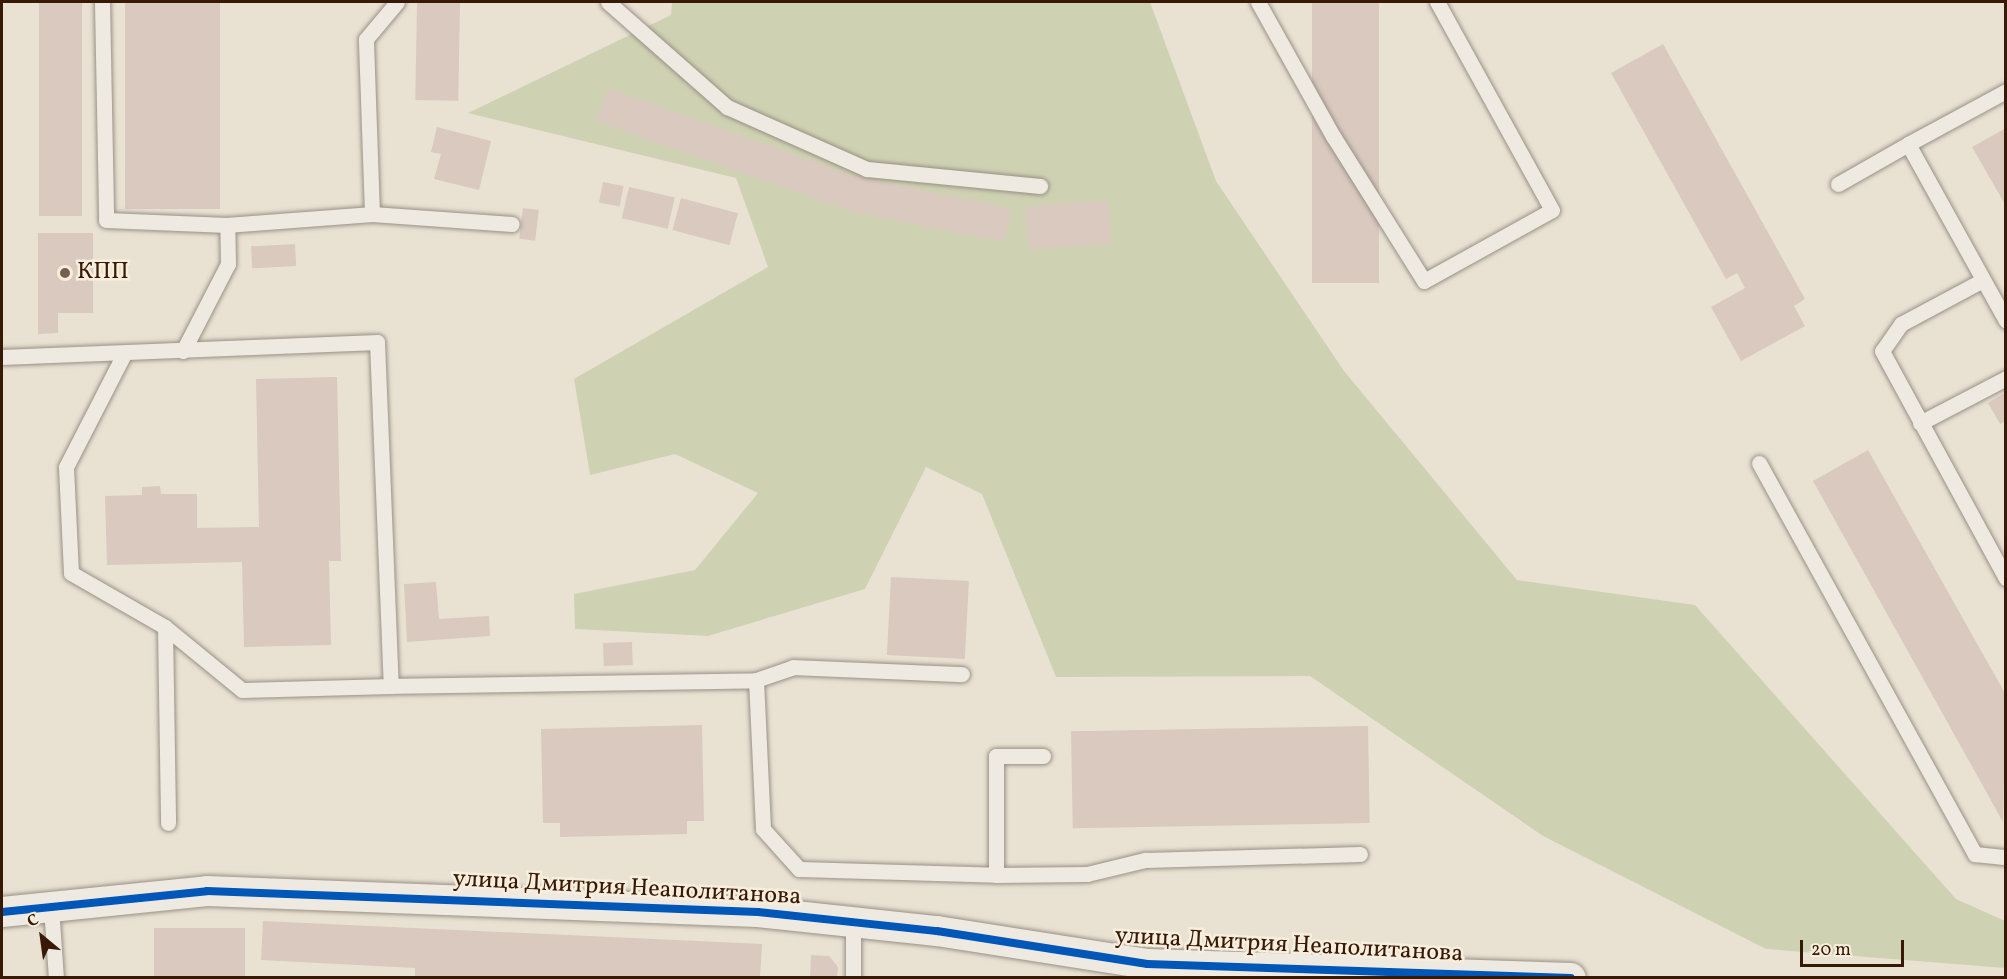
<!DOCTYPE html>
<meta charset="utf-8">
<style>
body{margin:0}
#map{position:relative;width:2007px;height:979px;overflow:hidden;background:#e9e2d3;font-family:Vollkorn,serif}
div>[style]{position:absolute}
.green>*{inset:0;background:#cfd2b2}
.building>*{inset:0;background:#d9c9bf;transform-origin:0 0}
.roads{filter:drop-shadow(0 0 2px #999185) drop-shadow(0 0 2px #999185)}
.lane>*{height:15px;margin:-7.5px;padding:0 7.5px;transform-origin:7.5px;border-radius:7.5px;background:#eeeae2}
.street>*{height:30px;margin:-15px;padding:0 15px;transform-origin:15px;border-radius:15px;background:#eeeae2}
.cycleway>*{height:8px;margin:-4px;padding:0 4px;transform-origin:4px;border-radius:4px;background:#0057b8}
.dots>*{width:16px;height:16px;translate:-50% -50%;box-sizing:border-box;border:3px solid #f7eedd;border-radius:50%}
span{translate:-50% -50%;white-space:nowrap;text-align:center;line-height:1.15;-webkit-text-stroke:5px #f7eedd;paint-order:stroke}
.poi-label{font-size:24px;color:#381906}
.left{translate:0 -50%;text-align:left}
.street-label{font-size:24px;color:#381906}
.frame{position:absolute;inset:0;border:3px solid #381906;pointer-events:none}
.north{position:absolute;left:12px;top:907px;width:60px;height:60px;-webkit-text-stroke:4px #f7eedd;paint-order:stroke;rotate:331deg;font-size:16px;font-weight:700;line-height:24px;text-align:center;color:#381906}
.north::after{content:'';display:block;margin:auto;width:21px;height:27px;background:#381906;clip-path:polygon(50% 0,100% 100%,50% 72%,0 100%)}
.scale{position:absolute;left:1800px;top:940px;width:104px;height:27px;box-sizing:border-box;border:3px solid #381906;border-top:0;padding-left:8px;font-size:18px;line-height:21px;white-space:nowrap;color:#381906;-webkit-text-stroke:4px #f7eedd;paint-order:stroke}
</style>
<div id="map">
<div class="green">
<div style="clip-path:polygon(672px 2px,1150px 2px,1216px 181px,1344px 371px,1517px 580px,1695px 605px,1956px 899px,2005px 921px,2005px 968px,1766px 949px,1543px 836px,1310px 676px,1056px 677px,982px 494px,926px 467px,865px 589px,708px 636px,575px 629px,574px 594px,695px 570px,758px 493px,675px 454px,590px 475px,574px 379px,768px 267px,736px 178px,468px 113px,671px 15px)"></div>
</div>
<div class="building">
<div style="left:39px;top:2px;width:43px;height:214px"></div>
<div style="left:125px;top:2px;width:95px;height:207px"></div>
<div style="left:417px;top:2px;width:43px;height:98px;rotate:1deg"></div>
<div style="left:1312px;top:2px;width:67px;height:281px"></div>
<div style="clip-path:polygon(1663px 44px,1805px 299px,1794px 306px,1805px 326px,1741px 361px,1711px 307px,1745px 288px,1737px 273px,1726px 279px,1611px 73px)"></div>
<div style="clip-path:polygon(608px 88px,854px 176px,1012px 209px,1004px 242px,850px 211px,596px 121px)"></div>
<div style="clip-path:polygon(437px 127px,491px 141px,479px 190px,434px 179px,441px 154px,431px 152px)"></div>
<div style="clip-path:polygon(2006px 128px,2006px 206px,1972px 147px)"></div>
<div style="left:603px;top:182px;width:21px;height:21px;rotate:11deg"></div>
<div style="left:629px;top:187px;width:47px;height:32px;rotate:13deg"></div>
<div style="left:681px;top:198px;width:59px;height:33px;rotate:15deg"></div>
<div style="left:1108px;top:200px;width:43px;height:83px;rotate:85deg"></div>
<div style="left:523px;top:208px;width:16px;height:31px;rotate:7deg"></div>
<div style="clip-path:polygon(38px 233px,93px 233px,93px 313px,58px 313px,58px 333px,38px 334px)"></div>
<div style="left:295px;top:244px;width:22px;height:44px;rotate:87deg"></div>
<div style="clip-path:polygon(337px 377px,341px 561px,329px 561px,331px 645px,244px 647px,242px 562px,107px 565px,105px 496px,142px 495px,142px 487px,160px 486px,161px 494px,197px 494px,197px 528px,259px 527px,256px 379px)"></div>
<div style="clip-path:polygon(2006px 392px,2006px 421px,2000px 424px,1988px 403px)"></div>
<div style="clip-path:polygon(1868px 450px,2006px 695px,2003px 822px,1813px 481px)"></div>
<div style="left:891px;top:577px;width:78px;height:78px;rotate:3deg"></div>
<div style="clip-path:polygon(436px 582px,439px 619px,489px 616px,490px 636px,407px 642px,404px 584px)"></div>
<div style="left:632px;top:642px;width:23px;height:29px;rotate:88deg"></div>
<div style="clip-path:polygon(702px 725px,704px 821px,687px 821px,687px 834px,560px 837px,560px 823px,543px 823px,541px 729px)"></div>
<div style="left:1368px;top:726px;width:97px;height:297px;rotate:89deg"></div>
<div style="clip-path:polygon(263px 921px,762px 944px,760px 978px,415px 978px,415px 968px,261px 960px)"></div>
<div style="left:245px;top:928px;width:50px;height:91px;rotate:90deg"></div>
<div style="clip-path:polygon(811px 955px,829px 956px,838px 967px,837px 978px,810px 978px)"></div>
</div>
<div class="roads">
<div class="lane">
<div style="left:102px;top:2px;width:218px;rotate:88.9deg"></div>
<div style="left:106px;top:220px;width:121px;rotate:2.4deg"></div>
<div style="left:608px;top:2px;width:159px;rotate:41.4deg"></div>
<div style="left:727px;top:107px;width:153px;rotate:23.9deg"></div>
<div style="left:867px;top:169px;width:174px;rotate:5.6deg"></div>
<div style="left:1258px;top:2px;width:154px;rotate:60.8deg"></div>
<div style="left:1333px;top:136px;width:171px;rotate:57.9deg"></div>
<div style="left:1424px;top:281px;width:146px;rotate:-29deg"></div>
<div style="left:1552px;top:210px;width:238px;rotate:-118.9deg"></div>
<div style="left:2006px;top:91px;width:111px;rotate:151.6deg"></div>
<div style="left:1908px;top:144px;width:202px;rotate:61deg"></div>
<div style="left:1838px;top:184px;width:81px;rotate:-29.7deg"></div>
<div style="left:372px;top:214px;width:140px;rotate:4.1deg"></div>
<div style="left:1983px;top:280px;width:93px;rotate:151.8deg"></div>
<div style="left:1901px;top:324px;width:33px;rotate:125deg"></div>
<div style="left:1882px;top:351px;width:259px;rotate:61.4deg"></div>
<div style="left:183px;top:351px;width:98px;rotate:-62.7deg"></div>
<div style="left:228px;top:264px;width:39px;rotate:-91deg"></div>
<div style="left:227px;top:225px;width:145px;rotate:-4.3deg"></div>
<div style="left:372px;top:214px;width:175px;rotate:-92deg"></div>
<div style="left:366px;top:39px;width:48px;rotate:-50deg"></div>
<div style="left:124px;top:354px;width:127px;rotate:117.2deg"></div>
<div style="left:66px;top:467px;width:106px;rotate:87.3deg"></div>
<div style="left:71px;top:573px;width:108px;rotate:29.9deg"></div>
<div style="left:165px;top:627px;width:99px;rotate:39.3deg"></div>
<div style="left:242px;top:690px;width:149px;rotate:-1.5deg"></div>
<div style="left:2px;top:357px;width:375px;rotate:-2.3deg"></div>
<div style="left:377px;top:342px;width:344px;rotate:87.7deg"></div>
<div style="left:391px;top:686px;width:365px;rotate:-0.9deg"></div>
<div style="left:756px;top:680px;width:149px;rotate:87.3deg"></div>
<div style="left:763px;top:829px;width:54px;rotate:48deg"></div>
<div style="left:799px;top:869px;width:197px;rotate:1.7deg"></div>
<div style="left:996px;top:875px;width:91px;rotate:-0.6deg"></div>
<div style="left:1087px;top:874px;width:60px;rotate:-13.6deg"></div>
<div style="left:1145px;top:860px;width:215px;rotate:-1.6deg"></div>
<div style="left:1920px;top:423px;width:97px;rotate:-27.6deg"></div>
<div style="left:1759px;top:463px;width:447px;rotate:61.1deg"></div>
<div style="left:1975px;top:854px;width:31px;rotate:6deg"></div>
<div style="left:165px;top:627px;width:196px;rotate:89.1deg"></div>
<div style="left:756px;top:680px;width:39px;rotate:-19deg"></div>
<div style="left:793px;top:667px;width:169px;rotate:2.4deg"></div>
<div style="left:996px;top:875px;width:119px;rotate:-90deg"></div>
<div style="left:996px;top:756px;width:47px"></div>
<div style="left:51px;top:907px;width:71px;rotate:86deg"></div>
<div style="left:853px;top:978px;width:56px;rotate:-90deg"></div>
</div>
<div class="street">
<div style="left:2px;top:912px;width:206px;rotate:-5.8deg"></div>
<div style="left:207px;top:891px;width:551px;rotate:2.18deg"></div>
<div style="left:758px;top:912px;width:180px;rotate:6.1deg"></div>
<div style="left:937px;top:931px;width:213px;rotate:8.9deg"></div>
<div style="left:1147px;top:964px;width:424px;rotate:1.9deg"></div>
</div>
</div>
<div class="cycleway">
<div style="left:2px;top:912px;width:206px;rotate:-5.8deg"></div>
<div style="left:207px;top:891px;width:551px;rotate:2.18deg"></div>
<div style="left:758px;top:912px;width:180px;rotate:6.1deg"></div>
<div style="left:937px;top:931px;width:213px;rotate:8.9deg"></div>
<div style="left:1147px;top:964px;width:424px;rotate:1.9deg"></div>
</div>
<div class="dots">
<div style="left:65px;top:273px;background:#765f4e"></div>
</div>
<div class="poi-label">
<span class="left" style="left:77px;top:273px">КПП</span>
</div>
<div class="street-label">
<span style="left:627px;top:889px;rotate:3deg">улица Дмитрия Неаполитанова</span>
<span style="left:1289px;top:946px;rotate:3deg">улица Дмитрия Неаполитанова</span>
</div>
<div class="frame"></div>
<div class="north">С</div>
<div class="scale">20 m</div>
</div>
